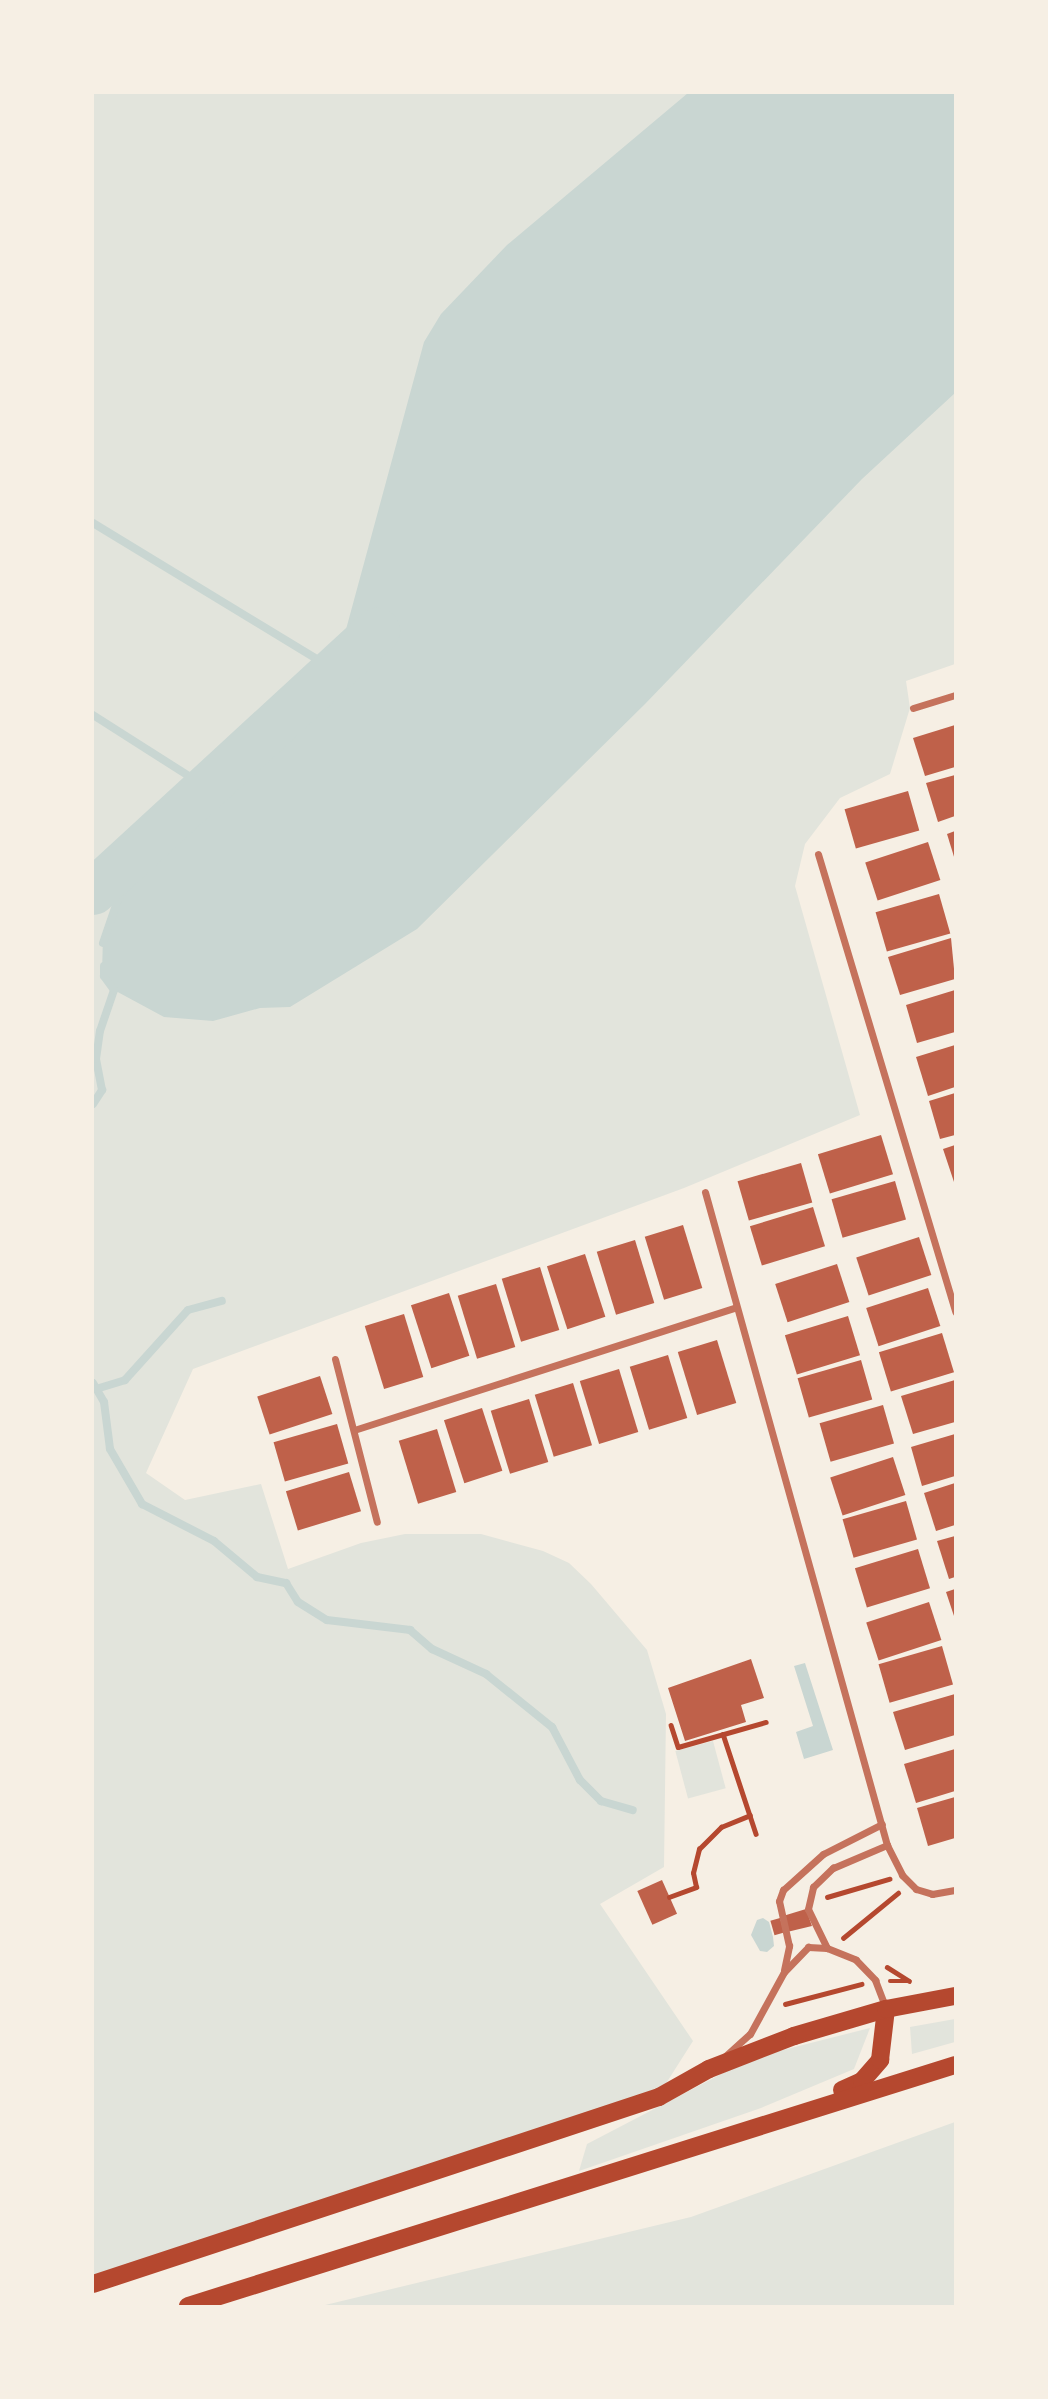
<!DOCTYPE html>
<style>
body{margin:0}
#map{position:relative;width:1048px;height:2399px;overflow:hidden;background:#f6efe4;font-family:Spectral,serif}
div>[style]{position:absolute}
.green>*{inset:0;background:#e2e4dc;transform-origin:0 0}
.water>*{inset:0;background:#c9d6d2}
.stream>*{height:8px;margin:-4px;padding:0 4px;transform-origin:4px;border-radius:4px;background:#c9d6d2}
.river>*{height:46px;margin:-23px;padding:0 23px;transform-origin:23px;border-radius:23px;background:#c9d6d2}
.building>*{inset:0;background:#bf614a;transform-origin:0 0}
.path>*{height:4.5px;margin:-2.25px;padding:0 2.25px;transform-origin:2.25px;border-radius:2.25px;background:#b5482f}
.minor>*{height:7px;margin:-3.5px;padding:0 3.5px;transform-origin:3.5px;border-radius:3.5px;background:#c5725c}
.primary>*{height:18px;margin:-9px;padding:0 9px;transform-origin:9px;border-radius:9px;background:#b5482f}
span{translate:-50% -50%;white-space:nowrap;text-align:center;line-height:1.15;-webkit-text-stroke:7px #f6efe4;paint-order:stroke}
.frame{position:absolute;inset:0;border:94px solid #f6efe4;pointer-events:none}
</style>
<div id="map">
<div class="green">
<div style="clip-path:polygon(evenodd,93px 93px,955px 93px,955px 664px,906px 681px,910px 708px,890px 774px,840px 798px,805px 844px,795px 886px,860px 1115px,684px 1188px,193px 1369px,146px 1473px,185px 1500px,261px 1484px,288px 1569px,361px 1543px,405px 1534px,481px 1534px,543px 1551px,569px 1563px,591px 1584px,647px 1650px,666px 1714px,664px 1867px,600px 1904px,693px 2041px,658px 2096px,93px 2288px,93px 93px,935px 109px,618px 411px,326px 677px,935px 109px)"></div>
<div style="left:713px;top:1741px;width:49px;height:39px;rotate:75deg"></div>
<div style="clip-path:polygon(955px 2019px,955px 2042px,912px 2054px,910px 2027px)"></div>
<div style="clip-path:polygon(870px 2028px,854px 2069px,761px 2108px,579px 2171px,587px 2144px,729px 2070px,779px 2051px)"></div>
<div style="clip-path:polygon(955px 2122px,955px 2306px,321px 2306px,691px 2217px)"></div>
</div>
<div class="water">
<div style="clip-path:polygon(688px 93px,955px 93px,955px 393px,862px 479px,645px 704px,417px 929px,290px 1007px,260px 1008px,213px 1021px,164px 1017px,114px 990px,102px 973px,103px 936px,156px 833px,335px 670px,424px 342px,441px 314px,507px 245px)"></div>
<div style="clip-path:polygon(805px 1663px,833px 1750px,804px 1759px,796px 1732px,813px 1726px,794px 1666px)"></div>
<div style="clip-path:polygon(763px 1918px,769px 1922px,773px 1937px,774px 1946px,767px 1952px,760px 1951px,751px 1935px,757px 1920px)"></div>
</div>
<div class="stream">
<div style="left:93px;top:523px;width:283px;rotate:31.3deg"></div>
<div style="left:93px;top:715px;width:134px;rotate:32.5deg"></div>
<div style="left:103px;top:943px;width:43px;rotate:-71.1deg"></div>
<div style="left:117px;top:902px;width:79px;rotate:-60.5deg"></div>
<div style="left:93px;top:1104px;width:17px;rotate:-57deg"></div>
<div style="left:102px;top:1090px;width:32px;rotate:-101deg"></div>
<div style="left:96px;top:1059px;width:28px;rotate:-82deg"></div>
<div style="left:100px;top:1031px;width:43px;rotate:-71.1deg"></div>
<div style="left:114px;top:990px;width:17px;rotate:-126deg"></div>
<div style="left:104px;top:976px;width:10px;rotate:-90deg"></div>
<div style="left:93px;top:1383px;width:22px;rotate:60deg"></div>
<div style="left:104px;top:1402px;width:47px;rotate:82.7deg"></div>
<div style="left:110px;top:1449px;width:64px;rotate:59.8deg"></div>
<div style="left:142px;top:1504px;width:81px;rotate:27.2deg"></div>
<div style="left:214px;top:1541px;width:56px;rotate:39.9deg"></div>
<div style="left:257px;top:1577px;width:30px;rotate:12deg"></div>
<div style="left:286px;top:1583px;width:22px;rotate:58deg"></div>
<div style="left:298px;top:1602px;width:34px;rotate:32deg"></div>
<div style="left:327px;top:1620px;width:84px;rotate:6.9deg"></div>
<div style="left:410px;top:1630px;width:29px;rotate:41deg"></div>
<div style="left:432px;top:1649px;width:60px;rotate:24.8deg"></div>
<div style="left:486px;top:1674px;width:85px;rotate:38.8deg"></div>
<div style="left:552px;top:1727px;width:60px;rotate:62.2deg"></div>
<div style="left:580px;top:1780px;width:30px;rotate:45deg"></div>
<div style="left:601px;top:1801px;width:33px;rotate:16deg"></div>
<div style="left:96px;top:1389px;width:30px;rotate:-17deg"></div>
<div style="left:125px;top:1380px;width:94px;rotate:-48deg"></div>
<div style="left:188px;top:1310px;width:35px;rotate:-15deg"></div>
</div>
<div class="river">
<div style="left:93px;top:892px;width:386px;rotate:-42.6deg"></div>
</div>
<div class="building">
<div style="clip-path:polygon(955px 725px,955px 767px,925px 776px,913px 738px)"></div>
<div style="clip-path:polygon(955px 775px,955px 816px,938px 822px,926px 783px)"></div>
<div style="left:908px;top:791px;width:41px;height:66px;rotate:74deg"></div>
<div style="clip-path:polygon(955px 831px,955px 860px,947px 834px)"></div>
<div style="left:928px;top:842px;width:40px;height:66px;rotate:72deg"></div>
<div style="left:939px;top:894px;width:41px;height:66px;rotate:74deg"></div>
<div style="clip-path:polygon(951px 938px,955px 979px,900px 995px,888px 957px)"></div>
<div style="clip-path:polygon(955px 990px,955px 1032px,917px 1043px,906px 1005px)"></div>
<div style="clip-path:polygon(955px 1045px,955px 1087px,928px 1096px,916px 1057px)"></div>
<div style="clip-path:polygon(955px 1093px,955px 1135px,940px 1139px,929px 1101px)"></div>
<div style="left:881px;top:1135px;width:41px;height:66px;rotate:73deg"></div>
<div style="clip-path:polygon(955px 1145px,955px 1185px,943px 1149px)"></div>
<div style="left:801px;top:1163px;width:41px;height:66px;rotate:74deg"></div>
<div style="left:895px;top:1181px;width:40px;height:66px;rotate:74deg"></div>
<div style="left:813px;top:1207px;width:41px;height:66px;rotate:73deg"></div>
<div style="left:683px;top:1225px;width:66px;height:40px;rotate:73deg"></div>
<div style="left:919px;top:1237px;width:40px;height:66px;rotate:72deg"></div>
<div style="left:635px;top:1240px;width:66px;height:40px;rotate:73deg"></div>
<div style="left:585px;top:1254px;width:66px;height:40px;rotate:72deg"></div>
<div style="left:837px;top:1264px;width:40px;height:65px;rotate:72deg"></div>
<div style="left:540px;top:1267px;width:66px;height:40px;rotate:73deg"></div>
<div style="left:496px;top:1284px;width:66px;height:40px;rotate:73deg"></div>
<div style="left:928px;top:1288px;width:40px;height:65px;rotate:72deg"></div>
<div style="left:449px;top:1293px;width:66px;height:40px;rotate:72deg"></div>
<div style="left:404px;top:1314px;width:66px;height:41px;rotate:73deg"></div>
<div style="left:848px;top:1316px;width:41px;height:66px;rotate:73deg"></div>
<div style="left:942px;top:1333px;width:41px;height:66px;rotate:73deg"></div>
<div style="left:717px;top:1340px;width:66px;height:41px;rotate:73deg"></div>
<div style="left:668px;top:1355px;width:66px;height:40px;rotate:73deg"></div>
<div style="left:861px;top:1360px;width:41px;height:66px;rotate:74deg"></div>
<div style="left:619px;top:1369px;width:66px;height:41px;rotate:73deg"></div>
<div style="left:320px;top:1376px;width:40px;height:66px;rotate:72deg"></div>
<div style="clip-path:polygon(955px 1380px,955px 1422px,913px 1434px,901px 1396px)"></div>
<div style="left:573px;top:1383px;width:65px;height:40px;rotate:73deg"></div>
<div style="left:529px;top:1399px;width:66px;height:40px;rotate:73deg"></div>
<div style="left:883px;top:1405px;width:40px;height:66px;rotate:74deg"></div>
<div style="left:482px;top:1408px;width:66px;height:40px;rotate:72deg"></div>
<div style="left:337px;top:1424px;width:41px;height:66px;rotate:74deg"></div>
<div style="left:437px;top:1429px;width:66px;height:40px;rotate:73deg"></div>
<div style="clip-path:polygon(955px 1434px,955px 1476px,922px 1486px,911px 1447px)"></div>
<div style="left:893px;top:1457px;width:40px;height:66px;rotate:72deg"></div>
<div style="left:349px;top:1472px;width:41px;height:66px;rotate:73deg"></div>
<div style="clip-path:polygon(955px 1483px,955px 1525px,936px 1531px,924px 1493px)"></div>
<div style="left:906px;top:1501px;width:40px;height:66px;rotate:74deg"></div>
<div style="clip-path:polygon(955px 1536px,955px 1577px,949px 1579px,937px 1541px)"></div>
<div style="left:918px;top:1549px;width:41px;height:66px;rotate:73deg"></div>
<div style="clip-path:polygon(955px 1589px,955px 1619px,946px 1592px)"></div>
<div style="left:929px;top:1602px;width:40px;height:66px;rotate:72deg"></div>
<div style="left:942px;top:1646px;width:40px;height:66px;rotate:74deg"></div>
<div style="clip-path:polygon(751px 1659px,764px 1698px,741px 1705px,746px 1722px,685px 1741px,668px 1688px)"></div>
<div style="clip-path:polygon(955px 1694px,955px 1735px,905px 1750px,893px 1712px)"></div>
<div style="clip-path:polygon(955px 1749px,955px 1791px,916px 1803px,904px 1764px)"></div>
<div style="clip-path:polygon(955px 1797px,955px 1838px,928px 1846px,917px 1808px)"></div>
<div style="left:662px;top:1880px;width:37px;height:27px;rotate:66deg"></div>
<div style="clip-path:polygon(806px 1909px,812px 1926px,787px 1932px,783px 1916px)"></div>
<div style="left:780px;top:1918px;width:15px;height:10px;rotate:74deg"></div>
</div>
<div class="path">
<div style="left:671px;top:1725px;width:23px;rotate:72deg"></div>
<div style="left:678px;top:1747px;width:91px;rotate:-15.9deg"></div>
<div style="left:723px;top:1734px;width:105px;rotate:71.7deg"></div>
<div style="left:669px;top:1897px;width:29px;rotate:-20deg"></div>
<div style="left:696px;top:1887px;width:14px;rotate:-102deg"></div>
<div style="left:693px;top:1873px;width:25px;rotate:-76deg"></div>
<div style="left:699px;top:1849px;width:31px;rotate:-45deg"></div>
<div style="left:721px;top:1827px;width:31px;rotate:-22deg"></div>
<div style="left:827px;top:1897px;width:65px;rotate:-16.2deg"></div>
<div style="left:843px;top:1938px;width:71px;rotate:-39.3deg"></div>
<div style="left:887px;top:1967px;width:26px;rotate:32deg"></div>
<div style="left:890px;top:1981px;width:19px"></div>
<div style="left:785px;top:2004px;width:79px;rotate:-14.7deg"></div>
</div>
<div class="minor">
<div style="left:913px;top:708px;width:44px;rotate:-17.2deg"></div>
<div style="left:818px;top:854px;width:478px;rotate:73.3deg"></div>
<div style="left:705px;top:1192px;width:678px;rotate:74.43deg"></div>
<div style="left:887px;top:1845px;width:34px;rotate:63deg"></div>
<div style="left:902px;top:1875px;width:20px;rotate:45deg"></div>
<div style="left:916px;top:1889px;width:17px;rotate:17deg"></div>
<div style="left:932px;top:1894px;width:23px;rotate:-10deg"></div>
<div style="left:335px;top:1359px;width:168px;rotate:75.6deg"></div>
<div style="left:354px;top:1430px;width:401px;rotate:-17.8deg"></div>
<div style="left:827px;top:1948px;width:43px;rotate:-116deg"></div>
<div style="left:808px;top:1909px;width:23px;rotate:-77deg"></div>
<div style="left:813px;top:1887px;width:28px;rotate:-44deg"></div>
<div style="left:833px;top:1868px;width:59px;rotate:-23.1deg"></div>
<div style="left:784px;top:1970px;width:25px;rotate:-78deg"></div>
<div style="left:789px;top:1946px;width:46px;rotate:-102.5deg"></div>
<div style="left:779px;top:1901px;width:12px;rotate:-70deg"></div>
<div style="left:783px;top:1890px;width:54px;rotate:-42deg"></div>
<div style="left:823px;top:1854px;width:66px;rotate:-27deg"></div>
<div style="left:723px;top:2058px;width:36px;rotate:-42deg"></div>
<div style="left:750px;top:2034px;width:71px;rotate:-61.3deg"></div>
<div style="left:784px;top:1972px;width:35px;rotate:-46deg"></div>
<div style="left:808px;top:1947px;width:19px;rotate:3deg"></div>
<div style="left:827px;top:1948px;width:31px;rotate:22deg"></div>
<div style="left:856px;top:1960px;width:28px;rotate:46deg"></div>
<div style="left:875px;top:1980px;width:31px;rotate:69deg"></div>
</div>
<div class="primary">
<div style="left:842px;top:2090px;width:22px;rotate:-24deg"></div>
<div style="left:862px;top:2081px;width:28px;rotate:-49deg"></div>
<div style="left:880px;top:2060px;width:51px;rotate:-83.3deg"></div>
<div style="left:93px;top:2284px;width:596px;rotate:-18.28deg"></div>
<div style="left:659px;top:2097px;width:57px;rotate:-29.2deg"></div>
<div style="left:709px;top:2069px;width:91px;rotate:-21.2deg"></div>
<div style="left:794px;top:2036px;width:96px;rotate:-16.4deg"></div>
<div style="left:886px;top:2009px;width:70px;rotate:-10.7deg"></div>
<div style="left:188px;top:2306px;width:804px;rotate:-17.44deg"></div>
</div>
<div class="frame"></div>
</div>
